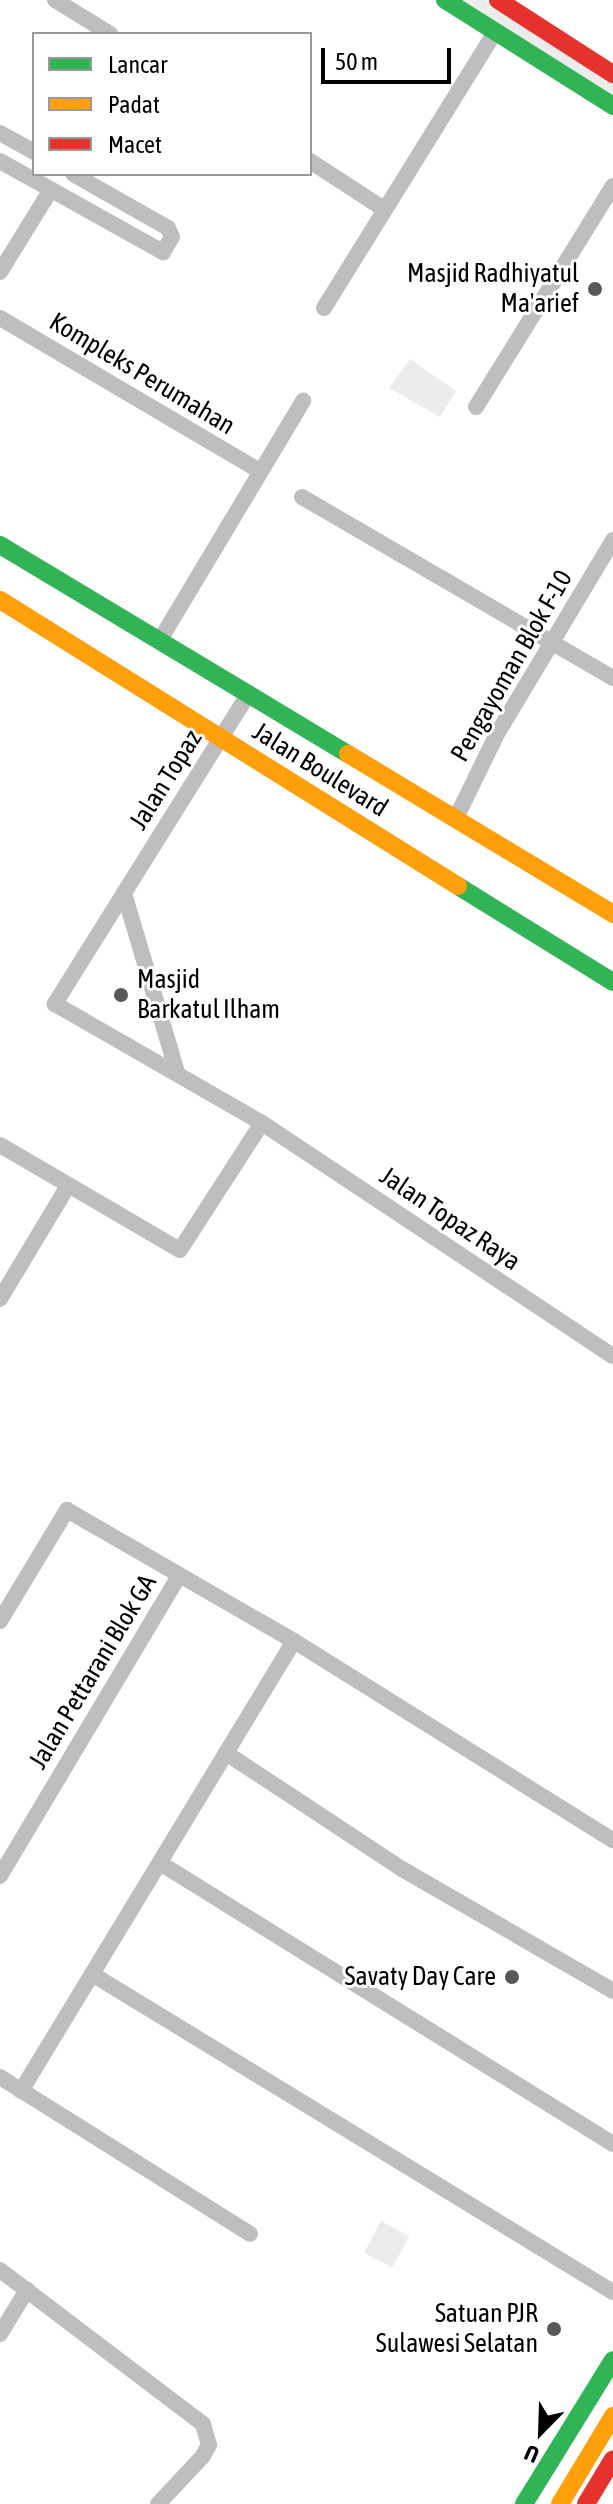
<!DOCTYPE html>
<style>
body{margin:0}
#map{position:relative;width:613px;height:2504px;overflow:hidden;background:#fff;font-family:"Asap Condensed",sans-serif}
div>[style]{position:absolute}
.green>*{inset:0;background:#ececec;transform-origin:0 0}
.street>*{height:16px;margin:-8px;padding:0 8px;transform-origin:8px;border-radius:8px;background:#bebebe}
.fast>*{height:18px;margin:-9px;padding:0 9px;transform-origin:9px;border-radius:9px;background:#30b455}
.slow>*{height:18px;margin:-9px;padding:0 9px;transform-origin:9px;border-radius:9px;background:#ff9f0a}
.jam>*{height:18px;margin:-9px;padding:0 9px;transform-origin:9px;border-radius:9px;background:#e5322d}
.dots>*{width:22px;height:22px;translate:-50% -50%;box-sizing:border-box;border:4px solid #fff;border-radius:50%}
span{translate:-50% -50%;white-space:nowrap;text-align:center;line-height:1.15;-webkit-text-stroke:6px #fff;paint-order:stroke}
.poi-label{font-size:26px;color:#000}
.right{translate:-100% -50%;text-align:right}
.left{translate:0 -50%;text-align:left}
.street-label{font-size:26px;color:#000}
.legend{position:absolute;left:32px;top:32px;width:280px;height:144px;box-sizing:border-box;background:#fff;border:2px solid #999;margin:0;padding:10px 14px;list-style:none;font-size:24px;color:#000}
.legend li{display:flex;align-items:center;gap:16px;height:40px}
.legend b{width:40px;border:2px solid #999}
.north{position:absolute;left:501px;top:2392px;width:80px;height:80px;-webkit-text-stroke:6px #fff;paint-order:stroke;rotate:203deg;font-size:22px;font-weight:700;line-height:32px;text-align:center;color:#000}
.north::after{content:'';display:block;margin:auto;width:28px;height:36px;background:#000;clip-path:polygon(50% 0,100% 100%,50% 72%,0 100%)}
.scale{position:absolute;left:321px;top:48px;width:130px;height:36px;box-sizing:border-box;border:4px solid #000;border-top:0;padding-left:10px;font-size:24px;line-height:28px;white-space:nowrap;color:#000;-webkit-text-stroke:6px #fff;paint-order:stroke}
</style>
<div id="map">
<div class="green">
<div style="clip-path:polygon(459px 0,485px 0,613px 82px,613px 97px)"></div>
<div style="clip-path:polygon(410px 359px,456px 391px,440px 417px,389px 388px)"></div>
<div style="left:381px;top:2221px;width:32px;height:36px;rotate:28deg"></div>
</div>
<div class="street">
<div style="left:55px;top:0;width:65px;rotate:31.7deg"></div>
<div style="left:0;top:133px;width:39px;rotate:29deg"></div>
<div style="left:0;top:161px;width:187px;rotate:29.2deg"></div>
<div style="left:163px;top:252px;width:17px;rotate:-59deg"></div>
<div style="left:172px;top:237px;width:10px;rotate:-114deg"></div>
<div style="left:168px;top:228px;width:109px;rotate:-150.4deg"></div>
<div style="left:310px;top:161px;width:88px;rotate:33deg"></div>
<div style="left:0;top:272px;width:95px;rotate:-58.3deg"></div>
<div style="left:324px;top:308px;width:325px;rotate:-58.2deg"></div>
<div style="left:0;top:318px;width:302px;rotate:30.5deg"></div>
<div style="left:476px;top:407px;width:260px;rotate:-58.2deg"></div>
<div style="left:302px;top:497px;width:360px;rotate:30.2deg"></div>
<div style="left:160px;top:640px;width:279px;rotate:-59.1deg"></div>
<div style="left:249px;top:693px;width:367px;rotate:122deg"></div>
<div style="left:55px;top:1004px;width:239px;rotate:29.9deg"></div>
<div style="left:262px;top:1123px;width:421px;rotate:33.6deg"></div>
<div style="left:456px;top:818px;width:93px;rotate:-64deg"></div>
<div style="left:497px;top:734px;width:226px;rotate:-59.1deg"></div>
<div style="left:124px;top:893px;width:184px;rotate:73.5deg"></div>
<div style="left:0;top:1145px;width:208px;rotate:30.3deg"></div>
<div style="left:180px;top:1250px;width:151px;rotate:-57.2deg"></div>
<div style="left:0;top:1299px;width:132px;rotate:-59deg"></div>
<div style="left:0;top:1621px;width:130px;rotate:-58.9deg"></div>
<div style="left:67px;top:1510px;width:262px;rotate:30deg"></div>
<div style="left:294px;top:1641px;width:376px;rotate:32deg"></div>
<div style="left:226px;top:1753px;width:211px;rotate:33.4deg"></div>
<div style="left:402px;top:1869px;width:244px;rotate:30deg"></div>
<div style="left:160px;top:1863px;width:533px;rotate:31.81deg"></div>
<div style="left:0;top:1876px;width:349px;rotate:-59.2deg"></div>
<div style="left:92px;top:1974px;width:610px;rotate:31.4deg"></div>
<div style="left:0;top:2077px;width:295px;rotate:32.1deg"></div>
<div style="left:21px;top:2091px;width:526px;rotate:-58.76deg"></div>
<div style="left:0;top:2270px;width:255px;rotate:37.2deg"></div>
<div style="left:203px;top:2424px;width:22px;rotate:74deg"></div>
<div style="left:209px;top:2445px;width:13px;rotate:119deg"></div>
<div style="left:203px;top:2456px;width:66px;rotate:133.2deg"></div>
<div style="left:0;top:2334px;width:52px;rotate:-58.5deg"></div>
</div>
<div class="fast">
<div style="left:445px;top:0;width:199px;rotate:32.2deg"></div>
<div style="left:0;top:545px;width:406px;rotate:31deg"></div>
<div style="left:458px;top:886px;width:182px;rotate:31.8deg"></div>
<div style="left:524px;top:2504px;width:169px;rotate:-58.3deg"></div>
</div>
<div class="slow">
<div style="left:0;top:600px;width:540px;rotate:31.98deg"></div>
<div style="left:348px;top:754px;width:310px;rotate:31.1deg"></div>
<div style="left:560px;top:2504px;width:103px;rotate:-58.9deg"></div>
</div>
<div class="jam">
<div style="left:498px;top:0;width:137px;rotate:32.8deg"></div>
<div style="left:586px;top:2504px;width:52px;rotate:-59deg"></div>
</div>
<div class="dots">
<div style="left:595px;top:289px;background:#595959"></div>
<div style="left:121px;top:995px;background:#595959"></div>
<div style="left:512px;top:1977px;background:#595959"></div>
<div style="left:554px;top:2329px;background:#595959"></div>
</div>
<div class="poi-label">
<span class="right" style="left:579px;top:289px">Masjid Radhiyatul<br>Ma'arief</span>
<span class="left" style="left:137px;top:995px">Masjid<br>Barkatul Ilham</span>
<span class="right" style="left:496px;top:1977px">Savaty Day Care</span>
<span class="right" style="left:538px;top:2329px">Satuan PJR<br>Sulawesi Selatan</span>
</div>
<div class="street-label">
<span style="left:142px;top:374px;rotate:31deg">Kompleks Perumahan</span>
<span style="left:512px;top:666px;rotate:-60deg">Pengayoman Blok F-10</span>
<span style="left:320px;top:770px;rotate:32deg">Jalan Boulevard</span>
<span style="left:166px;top:780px;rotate:-58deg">Jalan Topaz</span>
<span style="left:450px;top:1219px;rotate:34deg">Jalan Topaz Raya</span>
<span style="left:93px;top:1672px;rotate:-59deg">Jalan Pettarani Blok GA</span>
</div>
<ul class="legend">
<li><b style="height:10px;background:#30b455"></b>Lancar</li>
<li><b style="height:10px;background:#ff9f0a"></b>Padat</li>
<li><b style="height:10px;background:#e5322d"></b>Macet</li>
</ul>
<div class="north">U</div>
<div class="scale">50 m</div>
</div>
